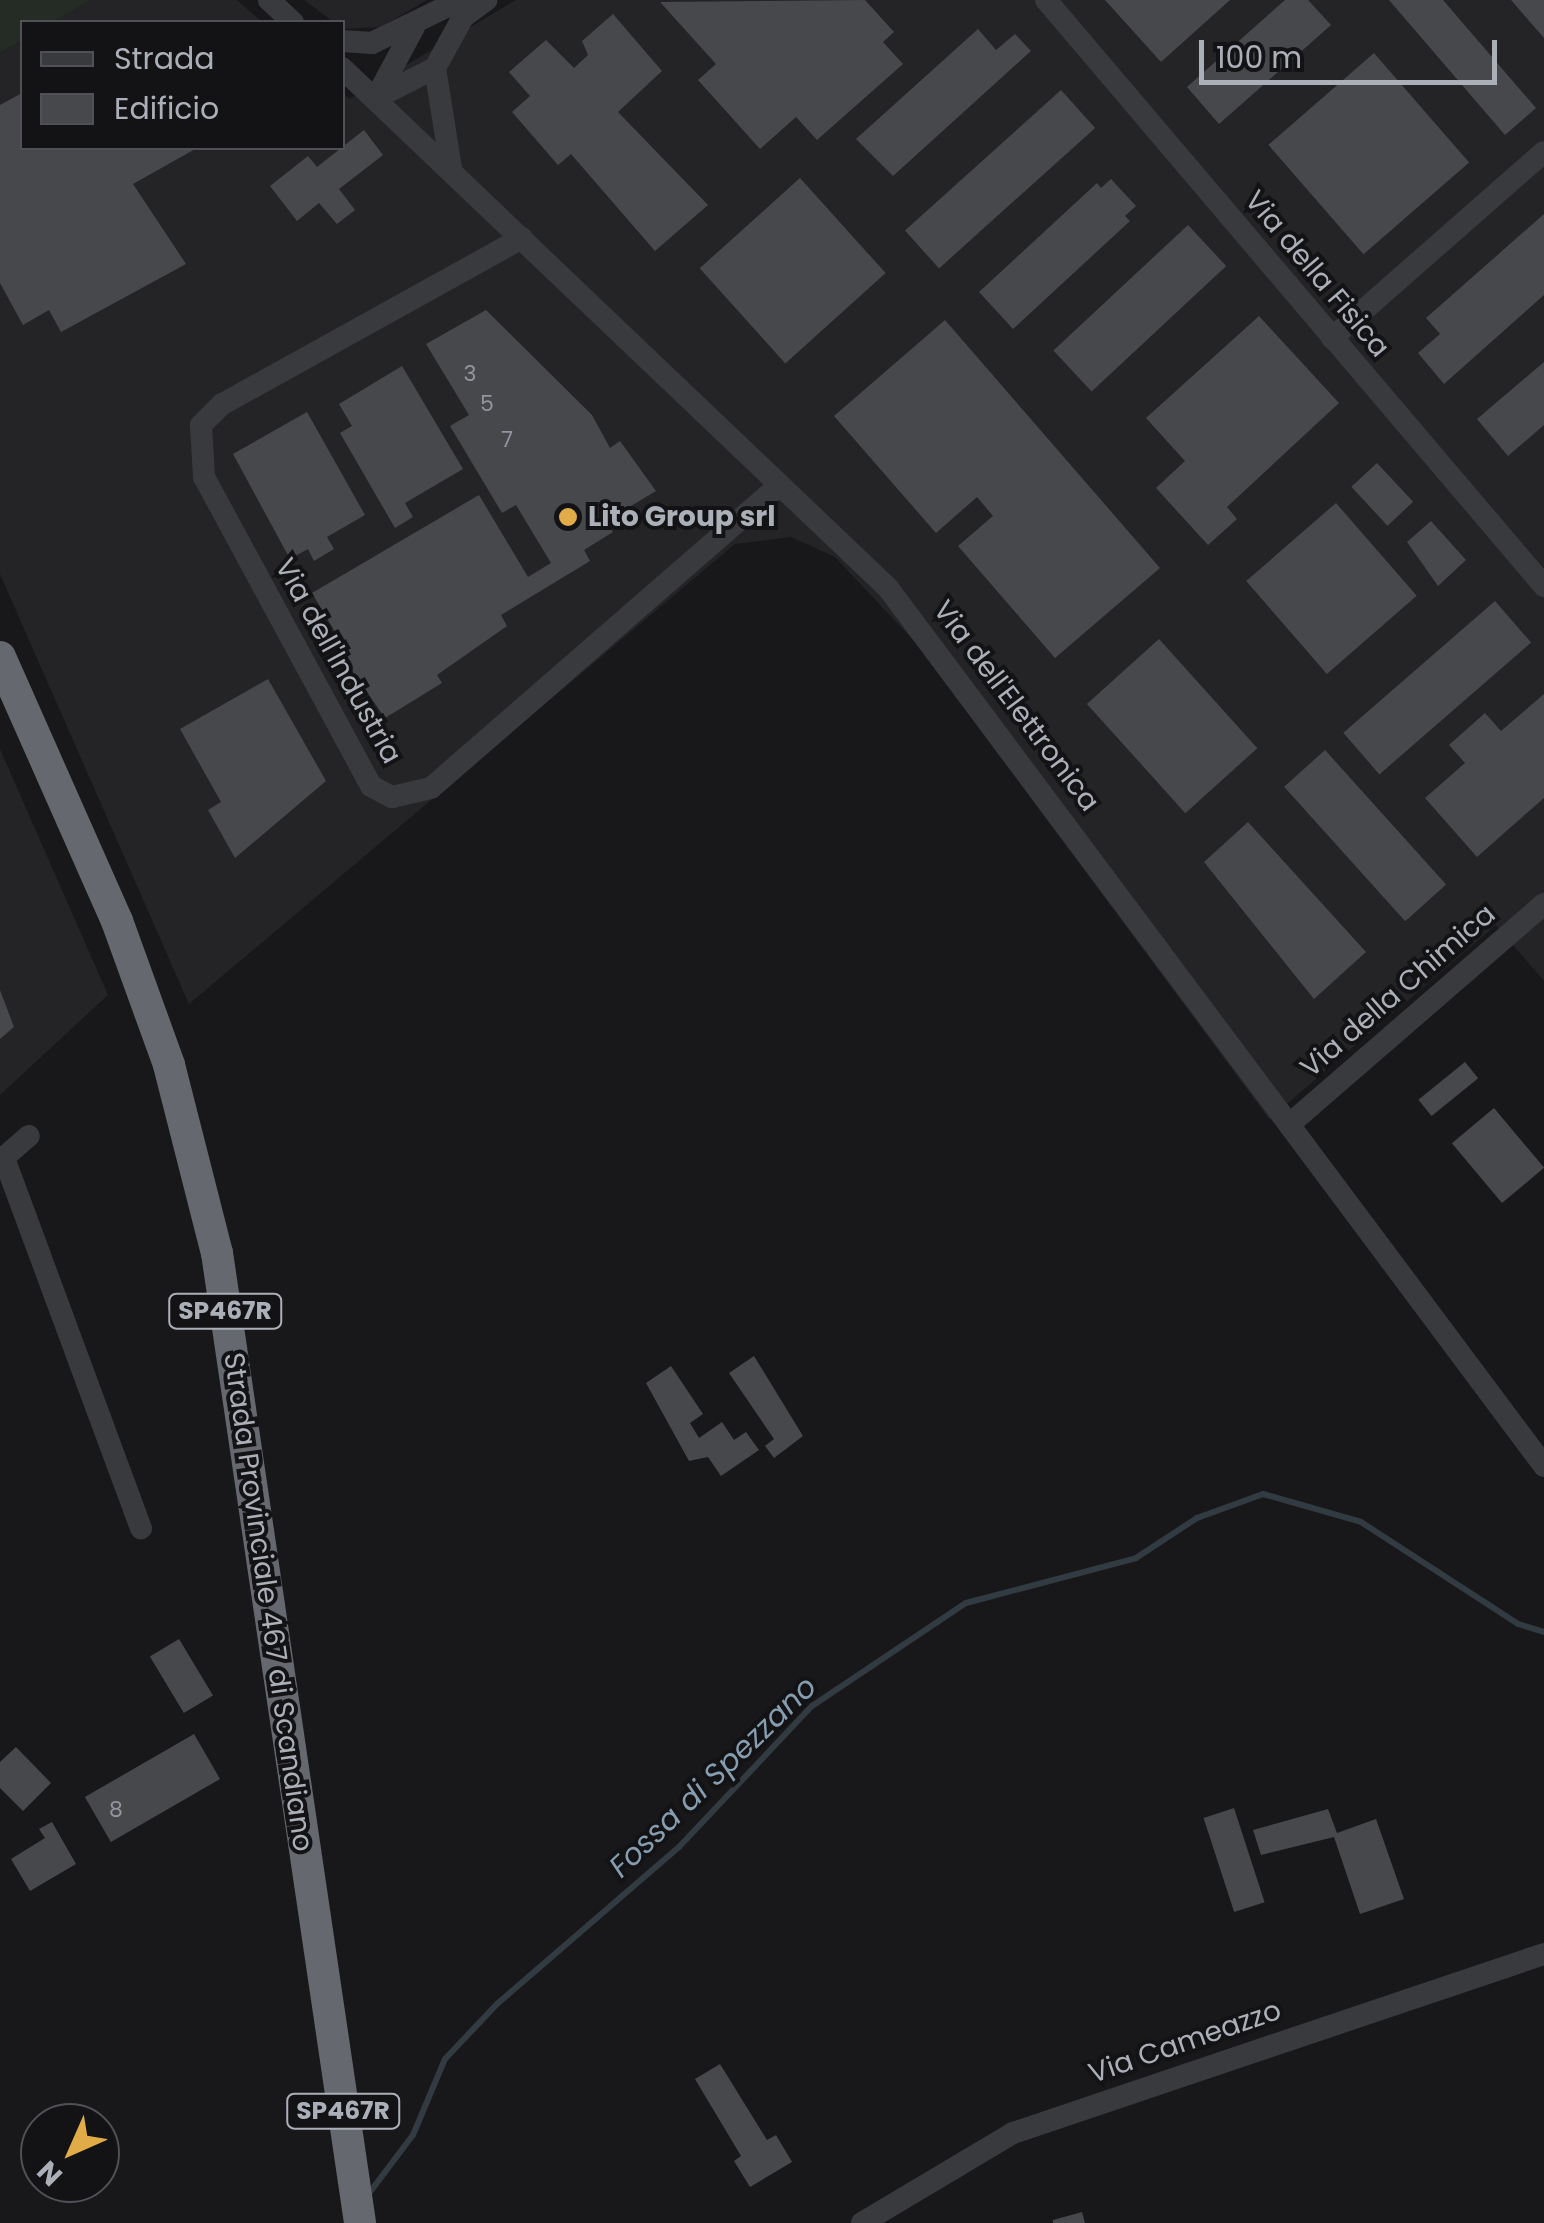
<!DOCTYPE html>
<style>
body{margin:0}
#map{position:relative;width:1544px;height:2223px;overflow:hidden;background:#18181a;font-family:Poppins,sans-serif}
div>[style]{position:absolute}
.built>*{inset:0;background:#242426}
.green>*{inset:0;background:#242c25}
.stream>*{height:6px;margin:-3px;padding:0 3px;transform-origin:3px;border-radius:3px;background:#323b41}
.building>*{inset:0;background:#47484c;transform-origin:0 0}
.minor>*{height:22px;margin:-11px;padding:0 11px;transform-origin:11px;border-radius:11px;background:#393a3e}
.highway>*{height:32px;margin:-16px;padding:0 16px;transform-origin:16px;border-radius:16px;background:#66686f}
.dots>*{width:28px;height:28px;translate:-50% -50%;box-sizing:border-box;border:5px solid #131315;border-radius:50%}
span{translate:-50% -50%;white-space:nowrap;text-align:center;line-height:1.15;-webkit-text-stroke:8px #131315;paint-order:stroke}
.number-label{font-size:22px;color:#92959d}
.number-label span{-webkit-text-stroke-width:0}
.shield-label span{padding:2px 8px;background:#131315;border:2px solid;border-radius:8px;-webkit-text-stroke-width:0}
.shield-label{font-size:25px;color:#abafb8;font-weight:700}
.street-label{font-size:28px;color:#abafb8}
.poi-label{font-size:28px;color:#abafb8;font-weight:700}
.left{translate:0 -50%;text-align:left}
.water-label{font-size:30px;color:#869db0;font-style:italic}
.legend{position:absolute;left:20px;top:20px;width:325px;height:130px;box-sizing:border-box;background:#131315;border:2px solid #505156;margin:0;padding:12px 18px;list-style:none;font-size:30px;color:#abafb8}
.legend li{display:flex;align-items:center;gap:20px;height:50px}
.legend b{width:50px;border:2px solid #505156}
.north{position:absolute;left:20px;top:2103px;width:100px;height:100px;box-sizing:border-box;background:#131315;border:2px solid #505156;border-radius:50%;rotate:225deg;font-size:28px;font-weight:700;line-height:40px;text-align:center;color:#abafb8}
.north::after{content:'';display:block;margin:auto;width:35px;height:45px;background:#e1ac48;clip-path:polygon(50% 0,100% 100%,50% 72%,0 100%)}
.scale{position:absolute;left:1199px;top:40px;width:298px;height:45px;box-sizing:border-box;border:5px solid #abafb8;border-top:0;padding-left:12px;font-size:30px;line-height:35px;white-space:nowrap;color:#abafb8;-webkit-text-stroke:8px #131315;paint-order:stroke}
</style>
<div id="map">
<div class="built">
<div style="clip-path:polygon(91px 0,237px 0,262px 22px,53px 22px)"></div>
<div style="clip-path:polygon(304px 0,427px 0,381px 27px,343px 29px)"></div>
<div style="clip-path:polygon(516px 0,1544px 0,1544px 981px,1496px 925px,1269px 1119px,914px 641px,835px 557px,791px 537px,735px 544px,189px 1004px,0 574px,0 53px,22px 40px,22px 148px,342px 148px,343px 94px,349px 99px)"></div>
<div style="clip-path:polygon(0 749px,108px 995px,0 1095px)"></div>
</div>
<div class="green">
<div style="clip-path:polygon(0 0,91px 0,53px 22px,22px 22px,22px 40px,0 53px)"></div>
</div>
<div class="stream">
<div style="left:367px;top:2196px;width:76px;rotate:-53deg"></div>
<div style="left:413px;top:2135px;width:82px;rotate:-67.2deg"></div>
<div style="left:445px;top:2059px;width:76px;rotate:-46.6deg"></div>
<div style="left:497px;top:2004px;width:240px;rotate:-40.8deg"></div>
<div style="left:679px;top:1847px;width:194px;rotate:-46.7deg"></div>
<div style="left:812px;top:1706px;width:185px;rotate:-33.8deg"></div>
<div style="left:966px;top:1603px;width:176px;rotate:-14.8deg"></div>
<div style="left:1136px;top:1558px;width:73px;rotate:-33.3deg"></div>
<div style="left:1197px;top:1518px;width:70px;rotate:-20deg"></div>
<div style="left:1263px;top:1494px;width:102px;rotate:15.9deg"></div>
<div style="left:1361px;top:1522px;width:187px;rotate:33deg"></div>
<div style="left:1518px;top:1624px;width:27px;rotate:17deg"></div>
</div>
<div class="building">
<div style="clip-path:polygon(865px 0,894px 32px,883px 42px,903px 64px,817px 140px,796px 117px,760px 149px,698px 80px,716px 64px,660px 2px)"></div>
<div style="clip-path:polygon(1105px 0,1230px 0,1161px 62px)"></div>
<div style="clip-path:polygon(1285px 0,1308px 0,1331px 25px,1219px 124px,1187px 87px)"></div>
<div style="clip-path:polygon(1389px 0,1443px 0,1536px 108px,1505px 135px)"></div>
<div style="clip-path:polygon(1511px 0,1544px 0,1544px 38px)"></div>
<div style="clip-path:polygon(613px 14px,662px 71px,618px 112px,708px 205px,655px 251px,571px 154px,558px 165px,512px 112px,530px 96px,509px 72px,546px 40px,574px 68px,588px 55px,582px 41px)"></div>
<div style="clip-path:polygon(978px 29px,996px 50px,1015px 34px,1031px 51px,893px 176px,856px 139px)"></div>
<div style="left:1374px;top:53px;width:145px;height:140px;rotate:49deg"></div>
<div style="left:1061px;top:90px;width:51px;height:210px;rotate:48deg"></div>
<div style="clip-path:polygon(22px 93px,22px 148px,197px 148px,133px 184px,186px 264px,61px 332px,49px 310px,23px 325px,0 283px,0 105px)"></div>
<div style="clip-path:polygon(364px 130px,383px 155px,339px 189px,355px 210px,337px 224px,319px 203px,297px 221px,270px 186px,308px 156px,317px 167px)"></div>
<div style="left:800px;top:178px;width:128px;height:135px;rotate:48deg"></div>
<div style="clip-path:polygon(1111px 179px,1136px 206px,1125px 216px,1130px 221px,1013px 329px,979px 292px,1097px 183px,1101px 188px)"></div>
<div style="clip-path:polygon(1544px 214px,1544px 295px,1444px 384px,1418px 353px,1440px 334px,1426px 318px)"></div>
<div style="left:1188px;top:225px;width:56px;height:184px;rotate:47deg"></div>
<div style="clip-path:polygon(486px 310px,592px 415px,610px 448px,620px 441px,656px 491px,606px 521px,613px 532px,584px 550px,590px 561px,501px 615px,507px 626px,437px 675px,442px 683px,385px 718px,328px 636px,335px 632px,312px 593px,479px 495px,528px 577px,551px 563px,516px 505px,502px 513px,450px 426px,469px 415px,426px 344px)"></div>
<div style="clip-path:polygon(1259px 316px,1339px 403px,1227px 507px,1237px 519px,1208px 545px,1156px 488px,1185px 461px,1146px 418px)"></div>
<div style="clip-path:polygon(945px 320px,1160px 568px,1055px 658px,958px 546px,993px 516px,977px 497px,936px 533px,834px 416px)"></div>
<div style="clip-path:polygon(1544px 362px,1544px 425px,1508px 456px,1477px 419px)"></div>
<div style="clip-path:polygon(402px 366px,463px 469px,405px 503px,413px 517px,395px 528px,340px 433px,352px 426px,339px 404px)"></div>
<div style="clip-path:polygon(307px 412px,365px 515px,327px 537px,334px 549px,314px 561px,308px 549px,290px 559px,233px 454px)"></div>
<div style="left:1377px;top:463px;width:53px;height:35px;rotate:47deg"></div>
<div style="left:1336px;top:503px;width:123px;height:119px;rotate:49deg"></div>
<div style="clip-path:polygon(1431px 521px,1466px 560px,1438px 586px,1407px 542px)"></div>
<div style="left:1495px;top:601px;width:55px;height:201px;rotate:49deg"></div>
<div style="left:1159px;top:639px;width:147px;height:97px;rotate:48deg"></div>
<div style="clip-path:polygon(268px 679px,326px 781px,235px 858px,208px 810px,221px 802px,180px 729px)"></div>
<div style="clip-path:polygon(1544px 694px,1544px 798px,1477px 857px,1425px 798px,1465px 763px,1449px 745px,1485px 713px,1501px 731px)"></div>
<div style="left:1325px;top:750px;width:181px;height:55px;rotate:48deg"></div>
<div style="clip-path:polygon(1248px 822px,1366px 952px,1314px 999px,1204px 862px)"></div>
<div style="clip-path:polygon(0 990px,14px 1027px,0 1039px)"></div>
<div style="left:1465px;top:1062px;width:21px;height:60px;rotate:51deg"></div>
<div style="left:1494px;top:1108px;width:78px;height:55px;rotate:50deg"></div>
<div style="clip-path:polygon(754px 1356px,803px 1436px,774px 1458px,765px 1446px,774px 1439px,729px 1373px)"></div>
<div style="clip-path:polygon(671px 1366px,703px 1414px,690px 1423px,699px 1438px,722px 1422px,734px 1440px,746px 1432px,759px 1450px,721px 1476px,708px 1457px,689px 1461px,646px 1383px)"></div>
<div style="left:179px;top:1639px;width:66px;height:34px;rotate:59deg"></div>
<div style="left:194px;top:1734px;width:52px;height:126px;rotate:60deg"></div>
<div style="clip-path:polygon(16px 1747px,51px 1783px,23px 1811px,0 1788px,0 1762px)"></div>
<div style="left:1234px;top:1808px;width:99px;height:32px;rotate:72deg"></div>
<div style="clip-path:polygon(1328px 1809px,1337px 1833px,1376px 1819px,1404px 1899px,1360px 1914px,1334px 1837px,1261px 1855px,1253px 1830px)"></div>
<div style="clip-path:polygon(52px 1822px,76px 1864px,30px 1891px,11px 1859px,45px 1838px,39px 1829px)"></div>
<div style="clip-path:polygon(720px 2064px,767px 2140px,776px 2135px,792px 2162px,750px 2187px,734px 2161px,741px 2156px,695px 2079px)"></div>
<div style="clip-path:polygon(1082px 2212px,1085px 2223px,1053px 2223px,1053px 2220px)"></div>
</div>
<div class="minor">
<div style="left:269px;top:0;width:33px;rotate:43deg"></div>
<div style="left:1046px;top:0;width:769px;rotate:49.64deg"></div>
<div style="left:342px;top:41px;width:30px;rotate:4deg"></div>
<div style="left:372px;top:43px;width:98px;rotate:-26deg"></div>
<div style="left:342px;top:68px;width:754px;rotate:43.6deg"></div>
<div style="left:888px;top:588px;width:1096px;rotate:53.23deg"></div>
<div style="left:376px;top:98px;width:81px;rotate:-61.8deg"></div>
<div style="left:376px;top:98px;width:66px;rotate:-27deg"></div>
<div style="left:451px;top:168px;width:101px;rotate:-99.1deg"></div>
<div style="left:435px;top:68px;width:58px;rotate:-61.2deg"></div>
<div style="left:463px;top:17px;width:29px;rotate:-36deg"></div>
<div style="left:522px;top:238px;width:343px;rotate:151deg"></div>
<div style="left:222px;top:404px;width:30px;rotate:135deg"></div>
<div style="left:201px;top:425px;width:52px;rotate:86.7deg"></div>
<div style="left:204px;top:477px;width:351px;rotate:61.6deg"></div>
<div style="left:371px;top:786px;width:24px;rotate:28deg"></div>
<div style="left:392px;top:797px;width:40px;rotate:-13deg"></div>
<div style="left:431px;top:788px;width:462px;rotate:-41deg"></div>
<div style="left:1332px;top:338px;width:282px;rotate:-41.3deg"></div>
<div style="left:1291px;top:1123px;width:335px;rotate:-40.9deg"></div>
<div style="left:4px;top:1158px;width:395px;rotate:69.7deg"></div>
<div style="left:0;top:1161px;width:38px;rotate:-41deg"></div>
<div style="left:862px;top:2223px;width:176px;rotate:-30.8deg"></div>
<div style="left:1013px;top:2133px;width:560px;rotate:-18.63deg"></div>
</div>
<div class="highway">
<div style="left:0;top:657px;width:289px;rotate:66.1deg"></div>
<div style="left:117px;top:921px;width:153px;rotate:70.1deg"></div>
<div style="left:169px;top:1065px;width:194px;rotate:75.7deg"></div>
<div style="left:217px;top:1253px;width:980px;rotate:81.61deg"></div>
</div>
<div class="dots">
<div style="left:568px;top:517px;background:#e1ac48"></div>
</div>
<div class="number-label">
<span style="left:470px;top:374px">3</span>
<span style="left:487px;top:404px">5</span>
<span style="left:507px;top:440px">7</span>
<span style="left:116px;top:1810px">8</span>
</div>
<div class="shield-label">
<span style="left:225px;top:1311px">SP467R</span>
<span style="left:343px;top:2111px">SP467R</span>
</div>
<div class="street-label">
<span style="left:1317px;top:274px;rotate:50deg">Via della Fisica</span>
<span style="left:338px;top:661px;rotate:61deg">Via dell'Industria</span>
<span style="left:1016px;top:706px;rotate:53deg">Via dell'Elettronica</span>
<span style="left:1398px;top:991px;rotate:-41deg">Via della Chimica</span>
<span style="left:268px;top:1602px;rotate:82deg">Strada Provinciale 467 di Scandiano</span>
<span style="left:1185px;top:2042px;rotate:-19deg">Via Cameazzo</span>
</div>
<div class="poi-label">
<span class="left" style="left:588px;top:517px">Lito Group srl</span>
</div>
<div class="water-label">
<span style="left:713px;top:1777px;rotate:-44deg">Fossa di Spezzano</span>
</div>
<ul class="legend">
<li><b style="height:12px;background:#393a3e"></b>Strada</li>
<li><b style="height:28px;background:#47484c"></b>Edificio</li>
</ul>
<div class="north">N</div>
<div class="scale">100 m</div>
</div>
